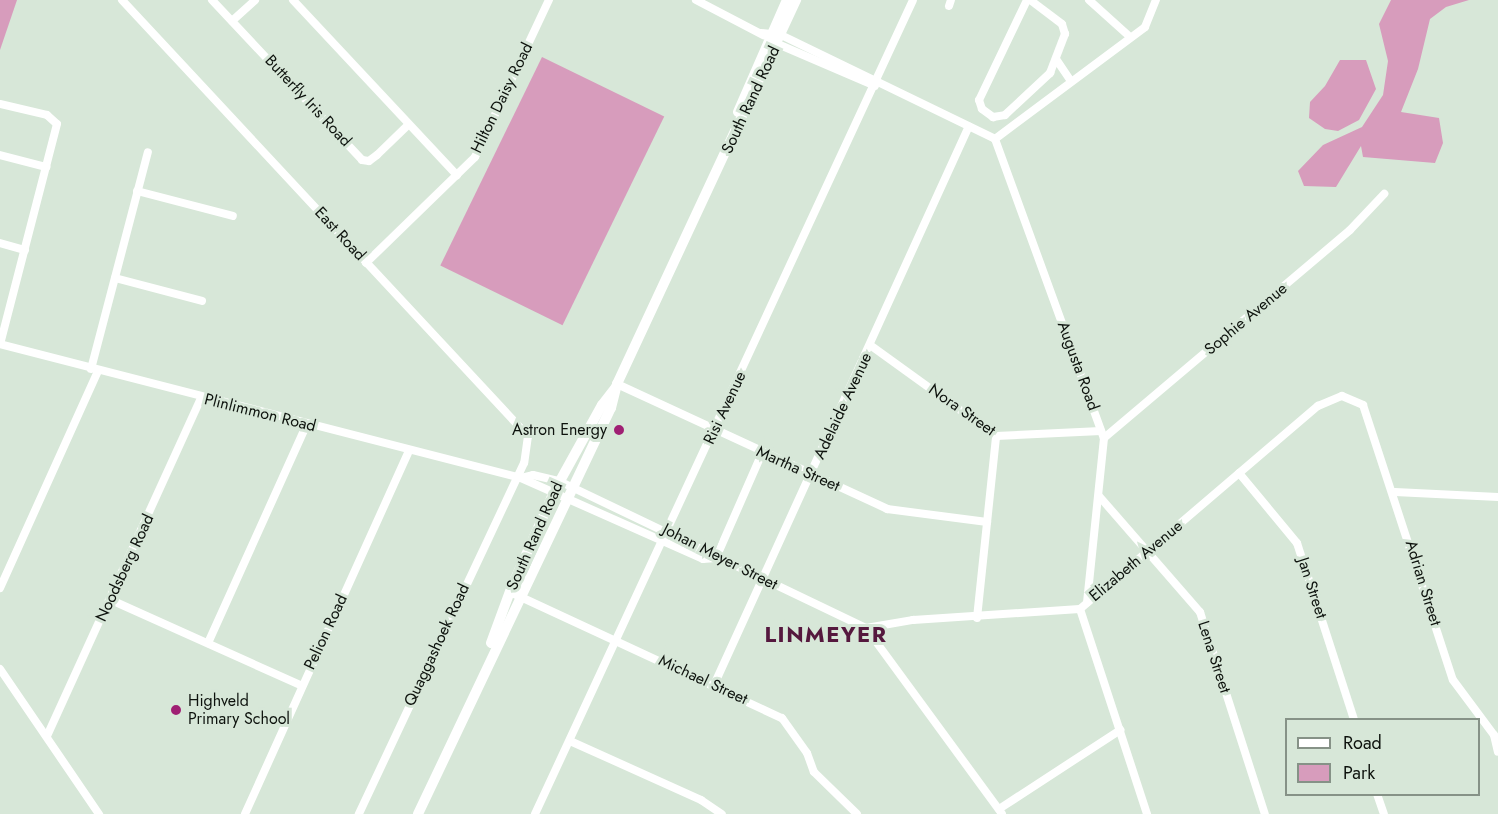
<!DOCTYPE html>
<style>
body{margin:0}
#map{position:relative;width:1498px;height:814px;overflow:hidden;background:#d7e7d8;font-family:Jost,sans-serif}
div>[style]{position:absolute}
.green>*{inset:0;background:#d79cbc;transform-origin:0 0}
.minor>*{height:8px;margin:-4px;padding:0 4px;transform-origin:4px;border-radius:4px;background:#fff}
.secondary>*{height:10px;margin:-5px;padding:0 5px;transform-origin:5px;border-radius:5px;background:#fff}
.dots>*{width:16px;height:16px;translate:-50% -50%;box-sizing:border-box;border:3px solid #d7e7d8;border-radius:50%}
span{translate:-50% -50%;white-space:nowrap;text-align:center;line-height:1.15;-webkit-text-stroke:6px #d7e7d8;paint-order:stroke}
.street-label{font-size:16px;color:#0d120d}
.poi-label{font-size:16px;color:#0d120d}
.right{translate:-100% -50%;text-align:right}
.left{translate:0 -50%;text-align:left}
.district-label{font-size:22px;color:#55183e;font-weight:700;letter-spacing:1.5px}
.legend{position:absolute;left:1285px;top:718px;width:195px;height:78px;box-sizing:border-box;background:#d7e7d8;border:2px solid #869287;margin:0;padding:8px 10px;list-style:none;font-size:18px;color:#0d120d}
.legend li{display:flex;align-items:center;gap:12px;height:30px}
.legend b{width:30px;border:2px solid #869287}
</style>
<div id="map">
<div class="green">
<div style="clip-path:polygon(0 0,17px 0,0 50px)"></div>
<div style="clip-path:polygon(1391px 0,1469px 0,1446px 7px,1430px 19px,1418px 69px,1401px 112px,1439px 118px,1443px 143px,1435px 163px,1363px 157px,1361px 146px,1336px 187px,1304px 186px,1298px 171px,1323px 145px,1362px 127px,1383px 95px,1388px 61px,1379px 24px)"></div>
<div style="left:542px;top:57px;width:136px;height:232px;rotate:26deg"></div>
<div style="clip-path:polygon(1340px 60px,1366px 60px,1376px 89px,1359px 120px,1338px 131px,1325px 129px,1309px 118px,1310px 102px,1325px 86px)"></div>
</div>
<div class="minor">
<div style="left:122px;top:0;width:596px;rotate:47.04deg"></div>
<div style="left:528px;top:436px;width:27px;rotate:98deg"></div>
<div style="left:524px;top:463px;width:388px;rotate:115.2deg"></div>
<div style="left:212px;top:0;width:219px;rotate:46.8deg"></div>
<div style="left:362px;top:160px;width:7px;rotate:8deg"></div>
<div style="left:369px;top:161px;width:10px;rotate:-37deg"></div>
<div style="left:377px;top:155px;width:43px;rotate:-44.1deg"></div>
<div style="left:293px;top:0;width:240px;rotate:46.9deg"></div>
<div style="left:696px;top:0;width:76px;rotate:27.6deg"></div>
<div style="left:1027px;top:0;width:111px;rotate:115.6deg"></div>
<div style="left:979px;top:100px;width:9px;rotate:72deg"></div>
<div style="left:982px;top:109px;width:14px;rotate:36deg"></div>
<div style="left:993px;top:117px;width:12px;rotate:-9deg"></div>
<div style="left:1005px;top:115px;width:62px;rotate:-43deg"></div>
<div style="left:1050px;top:73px;width:42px;rotate:-69deg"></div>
<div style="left:1065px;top:34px;width:10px;rotate:-107deg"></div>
<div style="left:1062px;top:24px;width:40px;rotate:-143deg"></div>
<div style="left:1089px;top:0;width:54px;rotate:42deg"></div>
<div style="left:949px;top:6px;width:6px;rotate:-72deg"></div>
<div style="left:232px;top:21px;width:31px;rotate:-42deg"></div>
<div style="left:761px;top:33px;width:20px;rotate:6deg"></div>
<div style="left:781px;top:35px;width:238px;rotate:25.9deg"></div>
<div style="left:773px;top:42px;width:111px;rotate:23.3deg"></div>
<div style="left:1056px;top:59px;width:27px;rotate:56deg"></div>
<div style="left:0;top:104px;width:48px;rotate:13.2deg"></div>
<div style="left:47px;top:115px;width:13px;rotate:42deg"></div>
<div style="left:57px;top:124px;width:227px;rotate:104.5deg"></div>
<div style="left:995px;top:139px;width:318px;rotate:70deg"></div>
<div style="left:1104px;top:438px;width:165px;rotate:95.9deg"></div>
<div style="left:995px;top:139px;width:187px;rotate:-36.7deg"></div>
<div style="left:1145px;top:27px;width:29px;rotate:-68deg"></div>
<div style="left:0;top:155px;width:48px;rotate:14.6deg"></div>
<div style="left:137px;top:191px;width:99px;rotate:14.6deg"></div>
<div style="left:0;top:243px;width:26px;rotate:16deg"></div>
<div style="left:366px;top:263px;width:152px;rotate:-44.2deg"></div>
<div style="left:475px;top:157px;width:174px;rotate:-64.8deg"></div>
<div style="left:115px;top:278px;width:90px;rotate:14.8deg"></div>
<div style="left:0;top:344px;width:538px;rotate:14.42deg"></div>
<div style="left:521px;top:478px;width:199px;rotate:24deg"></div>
<div style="left:703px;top:559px;width:13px;rotate:-4deg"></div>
<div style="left:870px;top:345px;width:155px;rotate:35.8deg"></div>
<div style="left:996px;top:436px;width:105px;rotate:-2.7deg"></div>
<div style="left:91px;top:369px;width:224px;rotate:-75.3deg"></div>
<div style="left:617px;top:384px;width:298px;rotate:24.8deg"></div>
<div style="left:887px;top:509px;width:101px;rotate:7.4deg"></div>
<div style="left:1104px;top:438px;width:322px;rotate:-40.2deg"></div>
<div style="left:1350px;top:230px;width:50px;rotate:-46.6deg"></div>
<div style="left:1239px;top:473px;width:91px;rotate:50.4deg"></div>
<div style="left:1297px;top:543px;width:186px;rotate:72.1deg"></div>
<div style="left:521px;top:478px;width:12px;rotate:-14deg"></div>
<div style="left:533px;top:475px;width:27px;rotate:13deg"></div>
<div style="left:559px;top:481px;width:340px;rotate:25.6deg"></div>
<div style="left:866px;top:628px;width:230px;rotate:53.8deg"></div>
<div style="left:1395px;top:492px;width:103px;rotate:2.8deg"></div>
<div style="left:1099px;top:496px;width:154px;rotate:49deg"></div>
<div style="left:1200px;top:612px;width:212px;rotate:72.2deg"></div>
<div style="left:716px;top:558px;width:115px;rotate:-66.3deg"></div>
<div style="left:0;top:588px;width:238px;rotate:-65.7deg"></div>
<div style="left:510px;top:592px;width:300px;rotate:24.9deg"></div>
<div style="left:782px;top:718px;width:43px;rotate:54.5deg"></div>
<div style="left:807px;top:753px;width:20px;rotate:70deg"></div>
<div style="left:814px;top:772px;width:60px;rotate:44.3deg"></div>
<div style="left:111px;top:600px;width:209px;rotate:24.2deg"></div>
<div style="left:1080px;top:609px;width:216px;rotate:71.9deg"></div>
<div style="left:977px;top:618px;width:183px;rotate:-84deg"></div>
<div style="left:866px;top:628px;width:48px;rotate:-9.7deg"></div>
<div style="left:913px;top:620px;width:167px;rotate:-3.8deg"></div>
<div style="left:1080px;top:609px;width:313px;rotate:-40.5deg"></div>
<div style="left:1318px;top:406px;width:26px;rotate:-23deg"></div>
<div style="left:1342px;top:396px;width:23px;rotate:23deg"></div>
<div style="left:1363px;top:405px;width:289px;rotate:71.9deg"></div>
<div style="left:1453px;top:680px;width:69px;rotate:53.3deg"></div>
<div style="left:1494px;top:735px;width:17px;rotate:77deg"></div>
<div style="left:208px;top:643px;width:240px;rotate:-65.7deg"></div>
<div style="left:0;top:669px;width:176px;rotate:55.7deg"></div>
<div style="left:714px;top:685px;width:614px;rotate:-65.48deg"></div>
<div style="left:47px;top:736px;width:371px;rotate:-65.5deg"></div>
<div style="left:570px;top:741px;width:144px;rotate:24.2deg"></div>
<div style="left:701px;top:800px;width:25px;rotate:34deg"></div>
<div style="left:1377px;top:794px;width:21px;rotate:71deg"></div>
<div style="left:999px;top:809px;width:145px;rotate:-33.1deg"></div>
<div style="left:245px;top:814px;width:398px;rotate:-65.7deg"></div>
<div style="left:535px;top:814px;width:897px;rotate:-65.09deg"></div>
</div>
<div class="secondary">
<div style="left:738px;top:112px;width:122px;rotate:-66.4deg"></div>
<div style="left:491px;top:643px;width:61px;rotate:-69.8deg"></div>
<div style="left:512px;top:586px;width:105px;rotate:-65.9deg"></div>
<div style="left:555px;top:490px;width:97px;rotate:-61.1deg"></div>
<div style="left:602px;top:405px;width:23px;rotate:-52deg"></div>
<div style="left:418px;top:814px;width:450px;rotate:-64.6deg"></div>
<div style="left:611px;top:408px;width:25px;rotate:-76deg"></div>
<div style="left:617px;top:384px;width:424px;rotate:-65deg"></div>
</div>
<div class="dots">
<div style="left:619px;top:430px;background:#9f1f73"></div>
<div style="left:176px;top:710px;background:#9f1f73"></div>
</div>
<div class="street-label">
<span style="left:502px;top:98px;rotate:-64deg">Hilton Daisy Road</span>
<span style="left:751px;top:100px;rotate:-65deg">South Rand Road</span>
<span style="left:308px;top:101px;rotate:47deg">Butterfly Iris Road</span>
<span style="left:340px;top:234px;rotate:47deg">East Road</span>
<span style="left:1246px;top:319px;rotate:-40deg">Sophie Avenue</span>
<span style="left:1078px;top:366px;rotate:70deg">Augusta Road</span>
<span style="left:843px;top:406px;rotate:-65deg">Adelaide Avenue</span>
<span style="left:725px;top:408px;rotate:-65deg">Risi Avenue</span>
<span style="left:962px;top:410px;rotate:35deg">Nora Street</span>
<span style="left:260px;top:413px;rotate:14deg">Plinlimmon Road</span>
<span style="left:798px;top:469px;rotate:24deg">Martha Street</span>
<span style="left:535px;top:536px;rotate:-66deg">South Rand Road</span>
<span style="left:720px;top:557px;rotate:27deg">Johan Meyer Street</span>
<span style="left:1136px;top:561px;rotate:-40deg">Elizabeth Avenue</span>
<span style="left:125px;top:568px;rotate:-65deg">Noodsberg Road</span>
<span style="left:1423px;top:583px;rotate:73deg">Adrian Street</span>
<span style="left:1312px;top:588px;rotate:72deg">Jan Street</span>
<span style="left:326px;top:632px;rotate:-65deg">Pelion Road</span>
<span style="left:437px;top:645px;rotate:-65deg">Quaggashoek Road</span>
<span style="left:1214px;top:657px;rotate:72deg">Lena Street</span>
<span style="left:703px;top:680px;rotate:25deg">Michael Street</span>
</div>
<div class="poi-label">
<span class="right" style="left:607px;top:430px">Astron Energy</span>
<span class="left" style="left:188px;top:710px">Highveld<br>Primary School</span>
</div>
<div class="district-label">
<span style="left:826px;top:635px">LINMEYER</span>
</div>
<ul class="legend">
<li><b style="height:8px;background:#fff"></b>Road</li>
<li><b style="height:16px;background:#d79cbc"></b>Park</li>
</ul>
</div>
